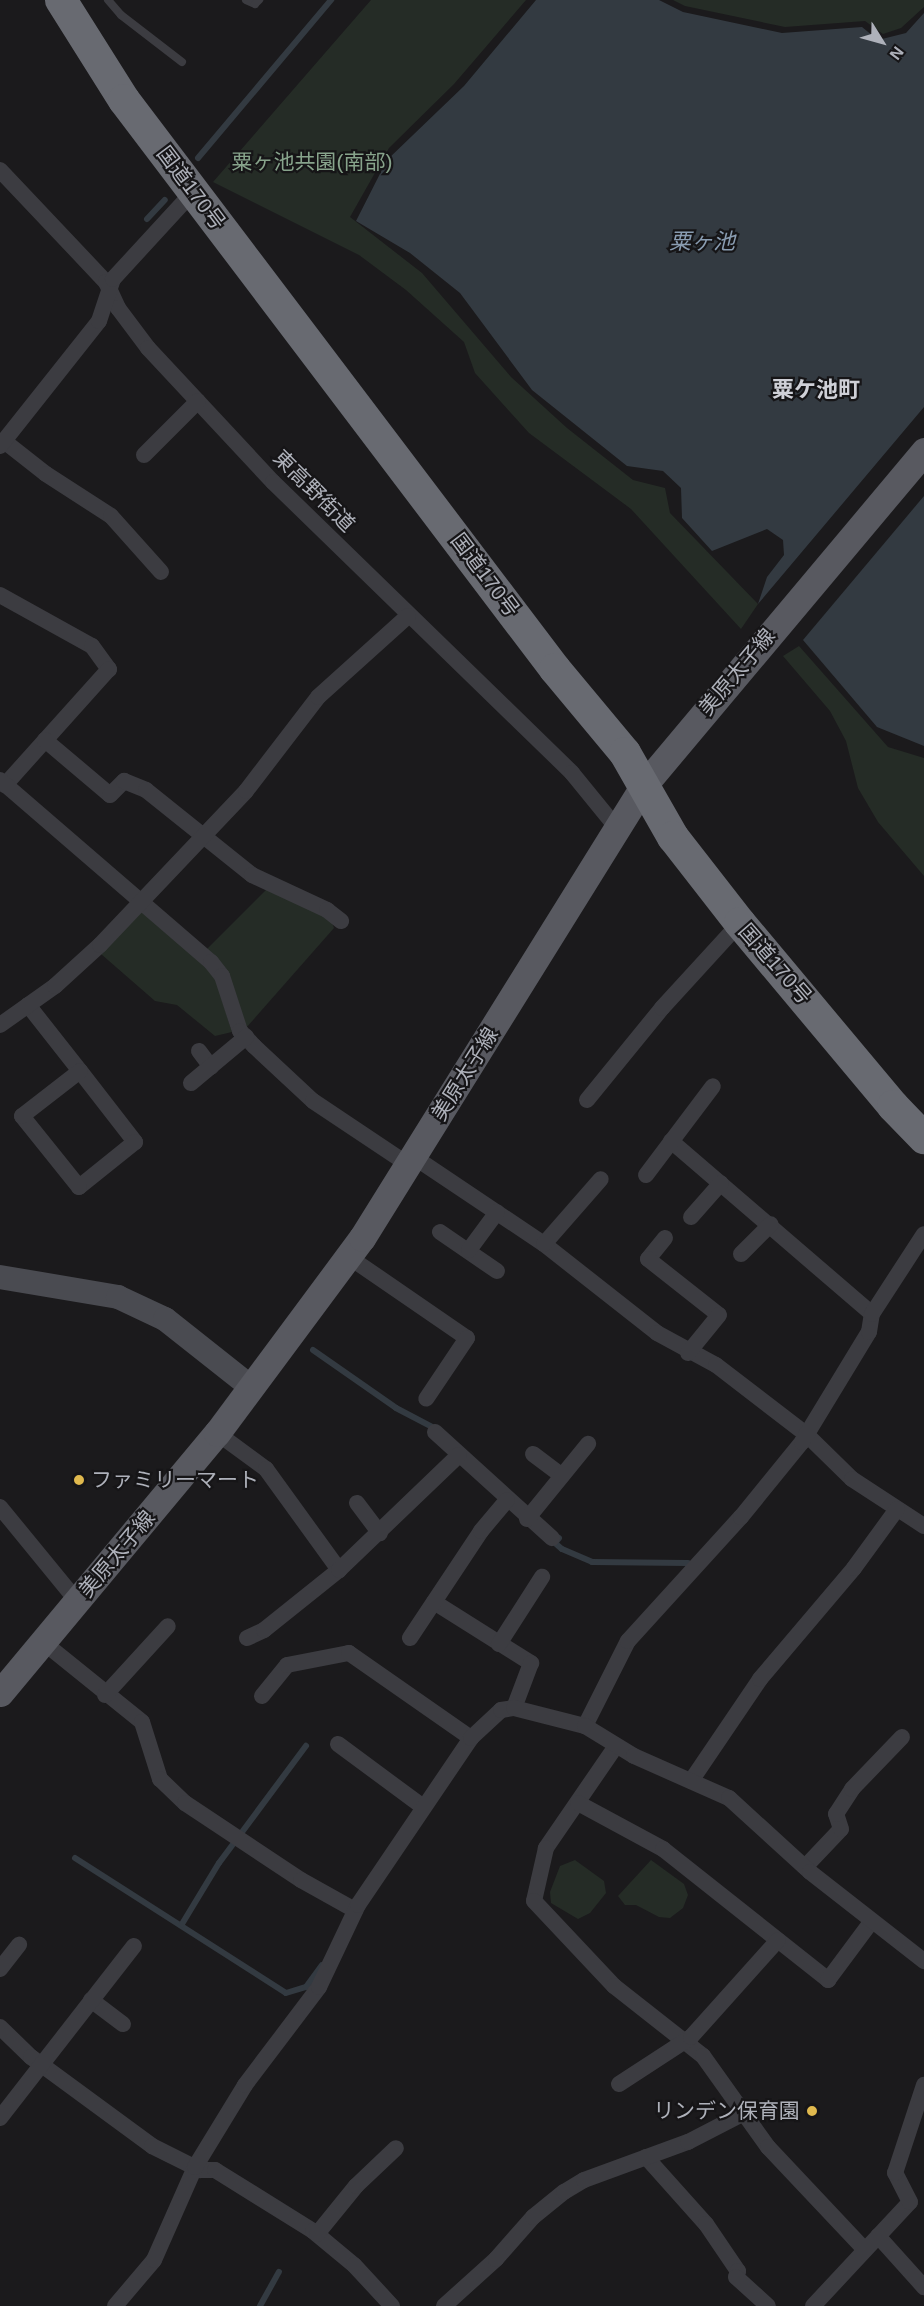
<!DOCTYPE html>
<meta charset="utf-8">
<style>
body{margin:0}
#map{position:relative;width:924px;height:2306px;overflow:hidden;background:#1b1a1c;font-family:Arial,"Noto Sans JP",sans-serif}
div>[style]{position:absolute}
.green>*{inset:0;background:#252c26}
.water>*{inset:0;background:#333a41}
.stream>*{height:6px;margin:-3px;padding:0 3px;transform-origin:3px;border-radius:3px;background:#333a41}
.lane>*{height:8px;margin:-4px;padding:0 4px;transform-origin:4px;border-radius:4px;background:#3c3c41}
.street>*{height:16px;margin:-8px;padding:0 8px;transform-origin:8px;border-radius:8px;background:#3c3c41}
.secondary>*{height:24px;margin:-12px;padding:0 12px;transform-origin:12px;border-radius:12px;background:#4a4b51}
.primary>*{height:27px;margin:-13.5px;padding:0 13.5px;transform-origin:13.5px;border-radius:13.5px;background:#585960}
.highway>*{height:32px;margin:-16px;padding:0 16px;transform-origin:16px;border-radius:16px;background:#686a71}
.dots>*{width:16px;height:16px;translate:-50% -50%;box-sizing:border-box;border:3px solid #161517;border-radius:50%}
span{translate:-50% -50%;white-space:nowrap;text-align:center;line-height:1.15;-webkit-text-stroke:4.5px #161517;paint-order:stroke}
.park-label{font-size:21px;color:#87a38b}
.street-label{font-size:21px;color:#aeb1ba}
.poi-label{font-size:21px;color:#aeb1ba}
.left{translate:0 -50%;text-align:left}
.right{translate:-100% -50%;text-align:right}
.water-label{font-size:22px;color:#899cb1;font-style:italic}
.neighbourhood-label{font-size:22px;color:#cfd0d7;font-weight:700}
.north{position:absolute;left:852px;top:12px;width:60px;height:60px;-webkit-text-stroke:4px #161517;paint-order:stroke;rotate:127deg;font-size:16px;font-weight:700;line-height:24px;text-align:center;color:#aeb1ba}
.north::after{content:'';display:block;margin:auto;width:21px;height:27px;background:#aeb1ba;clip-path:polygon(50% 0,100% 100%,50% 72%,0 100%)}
</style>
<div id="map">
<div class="green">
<div style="clip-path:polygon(371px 0,526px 0,454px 84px,389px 148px,350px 217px,422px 273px,511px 377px,567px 428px,633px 480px,665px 488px,670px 513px,758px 604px,741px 629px,631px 509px,529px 433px,475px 373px,464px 342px,406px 290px,359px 255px,213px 182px)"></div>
<div style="clip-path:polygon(673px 0,924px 0,924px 7px,901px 28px,883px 34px,865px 21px,785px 27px,685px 6px)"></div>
<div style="clip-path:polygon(799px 646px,888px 747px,924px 758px,924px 876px,878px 822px,858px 788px,846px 741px,830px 711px,783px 656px)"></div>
<div style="clip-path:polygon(269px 887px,330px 918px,334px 928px,246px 1028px,207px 949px)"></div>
<div style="clip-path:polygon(141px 909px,214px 974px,232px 1032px,215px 1036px,177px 1005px,155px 1001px,101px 954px)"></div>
<div style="clip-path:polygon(575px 1860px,604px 1881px,606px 1893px,590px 1913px,578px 1919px,551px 1903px,550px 1892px,560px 1866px)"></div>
<div style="clip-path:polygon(651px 1860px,684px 1884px,688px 1895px,683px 1908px,670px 1918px,659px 1917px,636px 1905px,625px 1905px,618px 1896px)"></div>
</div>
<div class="water">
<div style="clip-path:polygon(536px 0,659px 0,683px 12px,782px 33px,862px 27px,878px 40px,906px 33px,924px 13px,924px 407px,758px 604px,767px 577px,784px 555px,783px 540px,767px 529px,712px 551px,682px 518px,681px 488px,663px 471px,627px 466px,532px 390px,460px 293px,410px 253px,356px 221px,387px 160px,464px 86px)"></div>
<div style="clip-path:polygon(924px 496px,924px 746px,877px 727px,803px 640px)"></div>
</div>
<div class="stream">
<div style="left:198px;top:158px;width:207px;rotate:-49.9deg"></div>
<div style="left:147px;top:219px;width:26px;rotate:-47deg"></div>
<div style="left:313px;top:1350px;width:101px;rotate:34.9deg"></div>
<div style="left:396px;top:1408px;width:45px;rotate:27.7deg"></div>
<div style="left:559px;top:1538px;width:6px;rotate:129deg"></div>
<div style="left:555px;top:1543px;width:9px;rotate:41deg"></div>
<div style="left:562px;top:1549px;width:33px;rotate:23deg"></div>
<div style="left:592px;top:1562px;width:96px;rotate:0.6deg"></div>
<div style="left:75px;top:1858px;width:250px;rotate:32.6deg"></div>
<div style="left:286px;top:1993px;width:21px;rotate:-17deg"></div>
<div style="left:306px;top:1987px;width:27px;rotate:-54deg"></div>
<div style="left:182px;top:1924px;width:71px;rotate:-58.8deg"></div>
<div style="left:219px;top:1863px;width:146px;rotate:-53.4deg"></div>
<div style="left:260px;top:2306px;width:39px;rotate:-61deg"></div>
</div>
<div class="lane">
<div style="left:108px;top:0;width:20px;rotate:49deg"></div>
<div style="left:121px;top:15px;width:77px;rotate:37.6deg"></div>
<div style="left:246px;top:0;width:10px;rotate:24deg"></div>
<div style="left:255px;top:4px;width:6px;rotate:-45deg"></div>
</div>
<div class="street">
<div style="left:0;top:170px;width:154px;rotate:46.6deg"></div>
<div style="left:106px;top:282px;width:29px;rotate:65deg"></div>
<div style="left:118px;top:308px;width:50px;rotate:53.1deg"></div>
<div style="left:148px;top:348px;width:183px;rotate:47deg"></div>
<div style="left:273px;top:482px;width:417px;rotate:44.2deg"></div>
<div style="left:572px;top:773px;width:70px;rotate:50.8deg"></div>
<div style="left:4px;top:441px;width:53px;rotate:38.2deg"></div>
<div style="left:46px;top:474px;width:77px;rotate:32.9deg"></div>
<div style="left:111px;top:516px;width:75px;rotate:48.2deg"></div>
<div style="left:0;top:446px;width:159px;rotate:-51.6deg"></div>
<div style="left:99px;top:321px;width:44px;rotate:-71.6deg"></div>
<div style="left:113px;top:279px;width:118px;rotate:-47.4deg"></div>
<div style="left:144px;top:455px;width:76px;rotate:-45deg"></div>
<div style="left:0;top:595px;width:105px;rotate:29deg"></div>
<div style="left:92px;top:646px;width:29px;rotate:54deg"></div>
<div style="left:109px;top:669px;width:156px;rotate:131.9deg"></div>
<div style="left:45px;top:740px;width:85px;rotate:40.2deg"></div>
<div style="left:110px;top:795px;width:20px;rotate:-45deg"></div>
<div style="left:124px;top:781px;width:24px;rotate:22deg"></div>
<div style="left:146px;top:790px;width:136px;rotate:38.7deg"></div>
<div style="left:252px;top:875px;width:83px;rotate:25deg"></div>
<div style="left:327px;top:910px;width:18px;rotate:38deg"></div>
<div style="left:0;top:780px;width:279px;rotate:40.8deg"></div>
<div style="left:211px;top:962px;width:18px;rotate:52deg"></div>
<div style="left:222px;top:976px;width:58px;rotate:71.9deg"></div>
<div style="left:240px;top:1031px;width:21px;rotate:47deg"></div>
<div style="left:254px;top:1046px;width:81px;rotate:43deg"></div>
<div style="left:313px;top:1101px;width:115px;rotate:33.7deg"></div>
<div style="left:28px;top:1005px;width:84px;rotate:51.8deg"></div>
<div style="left:80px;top:1071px;width:90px;rotate:52.2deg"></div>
<div style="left:135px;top:1142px;width:72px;rotate:141.2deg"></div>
<div style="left:79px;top:1187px;width:91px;rotate:-128.8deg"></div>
<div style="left:22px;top:1116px;width:73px;rotate:-37.8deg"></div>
<div style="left:0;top:1025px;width:67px;rotate:-35.3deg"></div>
<div style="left:55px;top:986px;width:61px;rotate:-42.3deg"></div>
<div style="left:100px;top:945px;width:212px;rotate:-46.5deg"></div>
<div style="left:246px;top:791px;width:118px;rotate:-52.5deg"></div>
<div style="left:318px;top:697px;width:121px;rotate:-42deg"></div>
<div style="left:199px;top:1051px;width:20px;rotate:53deg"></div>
<div style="left:191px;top:1083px;width:72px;rotate:-39.9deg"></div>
<div style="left:587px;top:1100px;width:119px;rotate:-50.8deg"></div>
<div style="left:662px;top:1008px;width:115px;rotate:-47.5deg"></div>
<div style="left:671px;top:1141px;width:265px;rotate:40.7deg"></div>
<div style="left:414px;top:1157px;width:156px;rotate:33.8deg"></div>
<div style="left:544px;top:1244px;width:144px;rotate:38.2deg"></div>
<div style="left:657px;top:1333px;width:67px;rotate:28.5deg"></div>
<div style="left:716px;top:1365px;width:113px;rotate:37.5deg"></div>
<div style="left:806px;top:1434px;width:64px;rotate:44.4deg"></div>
<div style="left:852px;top:1479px;width:86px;rotate:33.1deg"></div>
<div style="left:646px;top:1175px;width:111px;rotate:-53deg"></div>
<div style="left:691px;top:1217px;width:45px;rotate:-48.6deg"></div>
<div style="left:440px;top:1232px;width:69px;rotate:34.4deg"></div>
<div style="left:665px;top:1238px;width:27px;rotate:129deg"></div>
<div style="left:648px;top:1259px;width:90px;rotate:38.3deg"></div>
<div style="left:719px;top:1315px;width:49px;rotate:129.2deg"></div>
<div style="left:544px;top:1244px;width:86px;rotate:-48.8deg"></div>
<div style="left:469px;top:1250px;width:47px;rotate:-53.6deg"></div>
<div style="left:741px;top:1254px;width:42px;rotate:-45deg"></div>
<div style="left:349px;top:1257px;width:143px;rotate:34.5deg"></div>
<div style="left:467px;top:1338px;width:73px;rotate:123.9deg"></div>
<div style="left:435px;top:1432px;width:158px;rotate:42.2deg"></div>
<div style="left:217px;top:1433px;width:61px;rotate:36.3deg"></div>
<div style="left:266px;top:1469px;width:125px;rotate:54.1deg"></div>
<div style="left:533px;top:1454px;width:36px;rotate:37deg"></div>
<div style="left:357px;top:1503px;width:38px;rotate:53deg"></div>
<div style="left:0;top:1507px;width:122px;rotate:50.7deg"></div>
<div style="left:527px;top:1519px;width:97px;rotate:-50.9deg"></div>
<div style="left:434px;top:1602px;width:115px;rotate:32.2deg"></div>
<div style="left:531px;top:1663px;width:48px;rotate:110.7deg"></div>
<div style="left:247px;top:1638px;width:19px;rotate:-25deg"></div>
<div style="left:264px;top:1630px;width:96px;rotate:-38.7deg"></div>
<div style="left:339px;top:1570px;width:166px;rotate:-43.8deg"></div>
<div style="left:410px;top:1638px;width:128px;rotate:-56.4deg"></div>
<div style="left:481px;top:1531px;width:40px;rotate:-50deg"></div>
<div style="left:43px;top:1642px;width:127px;rotate:38.9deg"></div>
<div style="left:142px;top:1722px;width:60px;rotate:72.5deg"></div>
<div style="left:160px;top:1779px;width:35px;rotate:44deg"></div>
<div style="left:185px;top:1803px;width:139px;rotate:33.6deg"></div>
<div style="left:301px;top:1880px;width:62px;rotate:29.1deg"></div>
<div style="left:499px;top:1644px;width:80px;rotate:-57.3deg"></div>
<div style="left:105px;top:1695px;width:93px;rotate:-47.6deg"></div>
<div style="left:262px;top:1696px;width:40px;rotate:-51deg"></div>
<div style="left:287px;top:1665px;width:63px;rotate:-11deg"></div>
<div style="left:349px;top:1653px;width:149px;rotate:34.9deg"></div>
<div style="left:585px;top:1726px;width:95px;rotate:-63.2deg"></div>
<div style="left:628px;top:1641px;width:168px;rotate:-47.7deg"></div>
<div style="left:741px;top:1517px;width:97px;rotate:-50.9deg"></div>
<div style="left:802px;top:1442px;width:129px;rotate:-58.7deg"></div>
<div style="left:869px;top:1332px;width:18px;rotate:-81deg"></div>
<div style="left:872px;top:1314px;width:95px;rotate:-57deg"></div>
<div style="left:338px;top:1744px;width:106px;rotate:36.5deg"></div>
<div style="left:616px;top:1746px;width:124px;rotate:124.5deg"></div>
<div style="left:546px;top:1848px;width:54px;rotate:102.8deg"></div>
<div style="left:534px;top:1901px;width:117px;rotate:46.7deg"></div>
<div style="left:614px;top:1986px;width:113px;rotate:38.2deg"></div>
<div style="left:703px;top:2056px;width:112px;rotate:54.5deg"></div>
<div style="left:768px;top:2147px;width:141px;rotate:46.7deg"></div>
<div style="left:691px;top:1781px;width:123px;rotate:-55.9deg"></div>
<div style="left:760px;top:1679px;width:145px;rotate:-49.7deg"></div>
<div style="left:854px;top:1568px;width:73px;rotate:-53.9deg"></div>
<div style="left:578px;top:1803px;width:97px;rotate:28.4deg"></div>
<div style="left:663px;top:1849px;width:211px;rotate:38.4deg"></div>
<div style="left:828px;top:1980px;width:72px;rotate:-53.4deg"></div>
<div style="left:805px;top:1867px;width:52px;rotate:-46.5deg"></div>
<div style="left:841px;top:1829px;width:16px;rotate:-108deg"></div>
<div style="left:836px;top:1814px;width:30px;rotate:-57deg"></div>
<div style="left:852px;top:1789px;width:72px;rotate:-46.1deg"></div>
<div style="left:0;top:1969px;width:31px;rotate:-52deg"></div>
<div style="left:91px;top:2000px;width:40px;rotate:37deg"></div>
<div style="left:0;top:2027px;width:43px;rotate:44.1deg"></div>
<div style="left:31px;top:2057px;width:150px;rotate:36.3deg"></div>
<div style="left:152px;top:2146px;width:54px;rotate:26.6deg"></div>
<div style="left:200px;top:2170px;width:15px"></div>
<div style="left:215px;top:2170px;width:115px;rotate:31.9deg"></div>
<div style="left:313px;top:2231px;width:53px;rotate:39.7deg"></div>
<div style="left:354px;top:2265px;width:56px;rotate:47.2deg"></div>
<div style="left:619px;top:2084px;width:86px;rotate:-33.1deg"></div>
<div style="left:691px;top:2037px;width:130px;rotate:-48.1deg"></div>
<div style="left:0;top:2118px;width:218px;rotate:-52.1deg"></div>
<div style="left:646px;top:2157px;width:90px;rotate:48.2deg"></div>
<div style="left:706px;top:2224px;width:57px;rotate:55.8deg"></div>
<div style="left:738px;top:2271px;width:6px;rotate:108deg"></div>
<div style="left:736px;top:2277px;width:43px;rotate:42.2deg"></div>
<div style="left:317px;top:2234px;width:62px;rotate:-50.9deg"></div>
<div style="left:356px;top:2186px;width:55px;rotate:-43.5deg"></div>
<div style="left:878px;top:2236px;width:69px;rotate:48deg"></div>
<div style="left:115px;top:2306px;width:60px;rotate:-49.7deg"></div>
<div style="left:154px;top:2260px;width:102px;rotate:-66.2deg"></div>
<div style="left:195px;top:2167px;width:96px;rotate:-58.6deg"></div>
<div style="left:245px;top:2085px;width:123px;rotate:-52.9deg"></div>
<div style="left:319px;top:1987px;width:91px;rotate:-64.6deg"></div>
<div style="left:358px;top:1905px;width:202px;rotate:-55.9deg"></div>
<div style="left:471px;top:1738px;width:41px;rotate:-43deg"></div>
<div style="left:501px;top:1710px;width:13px;rotate:-9deg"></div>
<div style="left:514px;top:1708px;width:73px;rotate:14.2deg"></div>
<div style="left:585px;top:1726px;width:57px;rotate:31.5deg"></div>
<div style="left:634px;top:1756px;width:104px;rotate:23.9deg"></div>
<div style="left:729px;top:1798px;width:110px;rotate:42.4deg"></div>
<div style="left:810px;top:1872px;width:145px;rotate:38deg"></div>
<div style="left:444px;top:2306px;width:70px;rotate:-42.1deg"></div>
<div style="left:496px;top:2259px;width:56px;rotate:-48.6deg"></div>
<div style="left:533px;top:2217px;width:40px;rotate:-39deg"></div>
<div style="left:564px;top:2192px;width:23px;rotate:-31deg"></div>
<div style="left:584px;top:2180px;width:111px;rotate:-20.1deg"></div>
<div style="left:688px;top:2142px;width:65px;rotate:-27.3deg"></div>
<div style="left:813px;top:2306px;width:142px;rotate:-47deg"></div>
<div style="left:910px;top:2202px;width:33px;rotate:-117deg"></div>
<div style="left:895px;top:2173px;width:93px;rotate:-71.8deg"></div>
</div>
<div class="secondary">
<div style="left:0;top:1277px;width:120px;rotate:9.6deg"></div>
<div style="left:118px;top:1297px;width:52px;rotate:25.1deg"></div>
<div style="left:165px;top:1319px;width:111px;rotate:38.4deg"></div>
</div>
<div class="primary">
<div style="left:0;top:1693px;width:339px;rotate:-50.2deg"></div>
<div style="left:217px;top:1433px;width:243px;rotate:-53.4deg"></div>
<div style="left:362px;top:1238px;width:534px;rotate:-58.1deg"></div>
<div style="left:644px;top:785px;width:436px;rotate:-50deg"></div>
</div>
<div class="highway">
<div style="left:61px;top:0;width:118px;rotate:57.8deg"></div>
<div style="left:124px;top:100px;width:714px;rotate:52.86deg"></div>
<div style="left:555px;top:669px;width:109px;rotate:50.2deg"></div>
<div style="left:625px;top:753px;width:97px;rotate:60.3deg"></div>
<div style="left:673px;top:837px;width:109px;rotate:52.1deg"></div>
<div style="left:740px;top:923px;width:239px;rotate:50.1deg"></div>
<div style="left:893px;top:1106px;width:45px;rotate:45.9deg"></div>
</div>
<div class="dots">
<div style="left:79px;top:1480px;background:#e0b94e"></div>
<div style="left:812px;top:2111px;background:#e0b94e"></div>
</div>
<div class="park-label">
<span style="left:312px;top:162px">粟ヶ池共園(南部)</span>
</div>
<div class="street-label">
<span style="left:191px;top:188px;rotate:53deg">国道170号</span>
<span style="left:314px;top:491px;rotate:45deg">東高野街道</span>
<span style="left:485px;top:575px;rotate:53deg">国道170号</span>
<span style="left:737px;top:672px;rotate:-50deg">美原太子線</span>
<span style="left:775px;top:964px;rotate:49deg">国道170号</span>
<span style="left:465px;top:1074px;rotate:-58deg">美原太子線</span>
<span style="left:117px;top:1554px;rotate:-50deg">美原太子線</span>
</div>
<div class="poi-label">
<span class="left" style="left:91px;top:1480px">ファミリーマート</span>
<span class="right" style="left:800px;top:2111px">リンデン保育園</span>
</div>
<div class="water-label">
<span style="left:702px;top:242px">粟ヶ池</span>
</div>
<div class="neighbourhood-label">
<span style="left:816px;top:390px">粟ケ池町</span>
</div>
<div class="north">N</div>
</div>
